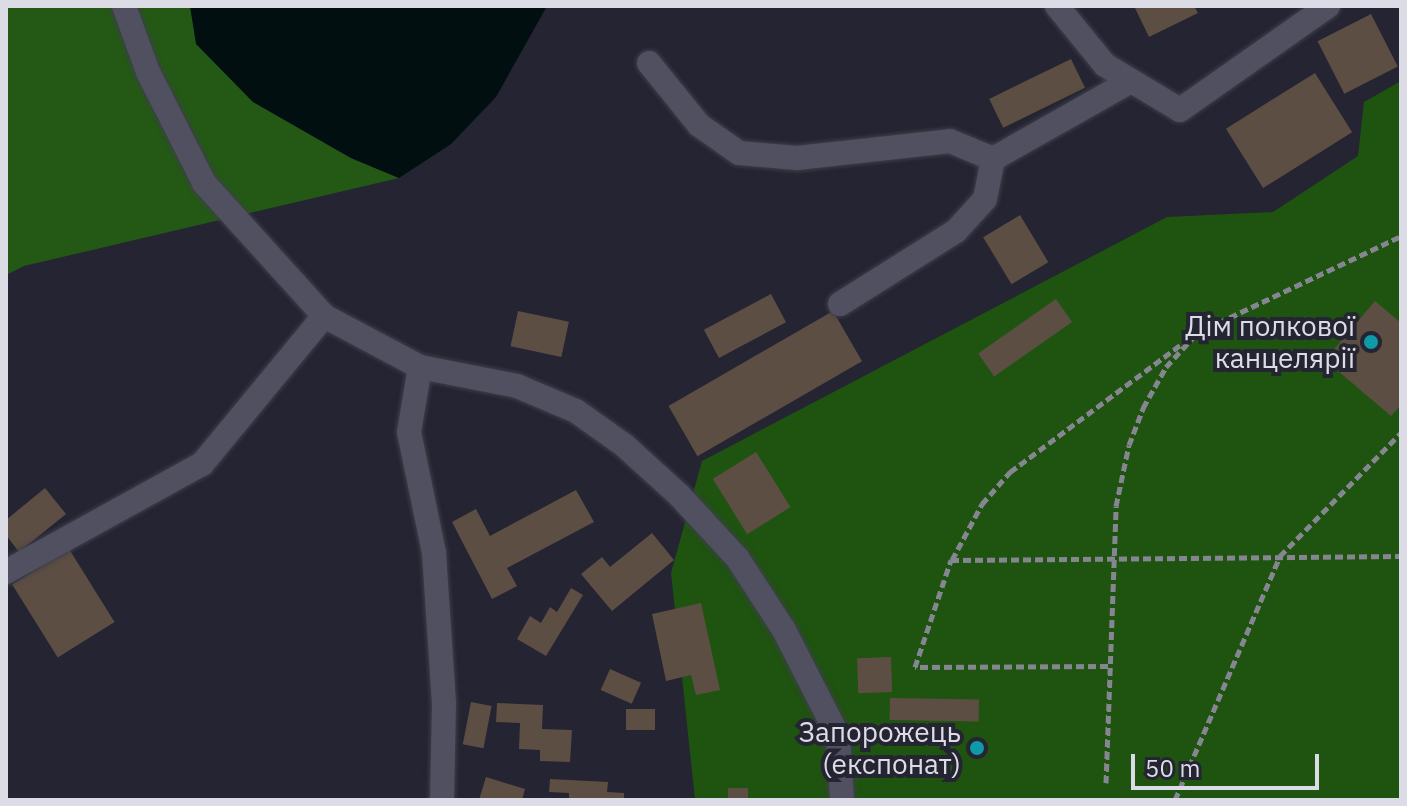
<!DOCTYPE html>
<meta charset="utf-8">
<style>
body{margin:0}
#map{position:relative;width:1407px;height:806px;overflow:hidden;background:#242432;font-family:"IBM Plex Sans",sans-serif}
div>[style]{position:absolute}
.green>*{inset:0;background:#1f5310}
.forest>*{inset:0;background:#245915}
.water>*{inset:0;background:#020f11}
.building>*{inset:0;background:#5d4e43;transform-origin:0 0}
.path>*{height:5px;margin-top:-2.5px;transform-origin:0;background:repeating-linear-gradient(90deg,#858691 0 8px,transparent 0 12px)}
.roads{filter:drop-shadow(0 0 2px #3e3f4a) drop-shadow(0 0 2px #3e3f4a)}
.minor>*{height:24px;margin:-12px;padding:0 12px;transform-origin:12px;border-radius:12px;background:#505060}
.dots>*{width:22px;height:22px;translate:-50% -50%;box-sizing:border-box;border:4px solid #242432;border-radius:50%}
span{translate:-50% -50%;white-space:nowrap;text-align:center;line-height:1.15;-webkit-text-stroke:8px #242432;paint-order:stroke}
.poi-label{font-size:28px;color:#dbdce5}
.right{translate:-100% -50%;text-align:right}
.frame{position:absolute;inset:0;border:8px solid #dbdce5;pointer-events:none}
.scale{position:absolute;left:1131px;top:754px;width:188px;height:36px;box-sizing:border-box;border:4px solid #dbdce5;border-top:0;padding-left:10px;font-size:24px;line-height:28px;white-space:nowrap;color:#dbdce5;-webkit-text-stroke:6px #242432;paint-order:stroke}
</style>
<div id="map">
<div class="green">
<div style="clip-path:polygon(1401px 81px,1401px 800px,695px 800px,671px 573px,702px 461px,1167px 217px,1273px 212px,1358px 156px,1364px 102px)"></div>
</div>
<div class="forest">
<div style="clip-path:polygon(6px 6px,190px 6px,197px 44px,253px 102px,351px 158px,399px 178px,24px 266px,6px 275px)"></div>
</div>
<div class="water">
<div style="clip-path:polygon(190px 6px,547px 6px,496px 97px,451px 144px,399px 178px,351px 158px,253px 102px,196px 44px)"></div>
</div>
<div class="building">
<div style="clip-path:polygon(1134px 6px,1194px 6px,1198px 13px,1149px 37px)"></div>
<div style="left:1371px;top:14px;width:59px;height:60px;rotate:63deg"></div>
<div style="left:1071px;top:59px;width:32px;height:91px;rotate:64deg"></div>
<div style="left:1315px;top:73px;width:70px;height:105px;rotate:58deg"></div>
<div style="left:1020px;top:215px;width:55px;height:43px;rotate:59deg"></div>
<div style="left:771px;top:294px;width:32px;height:76px;rotate:62deg"></div>
<div style="left:1056px;top:299px;width:28px;height:95px;rotate:55deg"></div>
<div style="clip-path:polygon(1375px 301px,1401px 323px,1401px 405px,1391px 416px,1325px 360px)"></div>
<div style="left:518px;top:311px;width:52px;height:36px;rotate:12deg"></div>
<div style="left:833px;top:311px;width:58px;height:190px;rotate:60deg"></div>
<div style="left:756px;top:452px;width:65px;height:51px;rotate:58deg"></div>
<div style="clip-path:polygon(45px 488px,66px 514px,19px 552px,6px 535px,6px 520px)"></div>
<div style="clip-path:polygon(576px 490px,594px 522px,507px 568px,517px 586px,492px 599px,452px 522px,476px 509px,490px 536px)"></div>
<div style="clip-path:polygon(652px 533px,674px 560px,612px 611px,581px 574px,602px 557px,610px 567px)"></div>
<div style="left:69px;top:549px;width:86px;height:67px;rotate:58deg"></div>
<div style="clip-path:polygon(571px 588px,583px 595px,546px 656px,517px 639px,530px 616px,541px 623px,550px 607px,557px 612px)"></div>
<div style="clip-path:polygon(701px 603px,720px 690px,696px 695px,691px 675px,666px 681px,652px 614px)"></div>
<div style="left:891px;top:657px;width:35px;height:34px;rotate:88deg"></div>
<div style="left:610px;top:669px;width:34px;height:23px;rotate:24deg"></div>
<div style="left:890px;top:698px;width:89px;height:22px;rotate:1deg"></div>
<div style="left:471px;top:702px;width:21px;height:43px;rotate:11deg"></div>
<div style="clip-path:polygon(497px 703px,543px 705px,542px 729px,572px 730px,570px 762px,540px 761px,540px 750px,519px 749px,520px 723px,496px 722px)"></div>
<div style="left:626px;top:709px;width:29px;height:21px"></div>
<div style="clip-path:polygon(486px 777px,525px 789px,522px 800px,479px 800px)"></div>
<div style="clip-path:polygon(550px 779px,608px 782px,607px 792px,624px 793px,624px 800px,569px 800px,569px 793px,549px 792px)"></div>
<div style="left:728px;top:788px;width:20px;height:12px"></div>
</div>
<div class="path">
<div style="left:952px;top:560px;width:64px;rotate:-61.8deg"></div>
<div style="left:982px;top:504px;width:43px;rotate:-48.8deg"></div>
<div style="left:1010px;top:472px;width:219px;rotate:-36.7deg"></div>
<div style="left:1108px;top:666px;width:193px;rotate:179.7deg"></div>
<div style="left:915px;top:667px;width:113px;rotate:-71.4deg"></div>
<div style="left:951px;top:560px;width:450px;rotate:-0.5deg"></div>
<div style="left:1106px;top:783px;width:277px;rotate:-87.9deg"></div>
<div style="left:1116px;top:506px;width:62px;rotate:-78deg"></div>
<div style="left:1129px;top:445px;width:40px;rotate:-69deg"></div>
<div style="left:1143px;top:408px;width:47px;rotate:-60.7deg"></div>
<div style="left:1166px;top:367px;width:46px;rotate:-47.6deg"></div>
<div style="left:1197px;top:333px;width:226px;rotate:-25.4deg"></div>
<div style="left:1175px;top:800px;width:266px;rotate:-66.7deg"></div>
<div style="left:1280px;top:556px;width:173px;rotate:-45.5deg"></div>
</div>
<div class="roads">
<div class="minor">
<div style="left:124px;top:6px;width:70px;rotate:70deg"></div>
<div style="left:148px;top:72px;width:124px;rotate:63.2deg"></div>
<div style="left:204px;top:183px;width:179px;rotate:47.9deg"></div>
<div style="left:324px;top:316px;width:109px;rotate:28deg"></div>
<div style="left:420px;top:367px;width:99px;rotate:11.1deg"></div>
<div style="left:517px;top:386px;width:64px;rotate:23deg"></div>
<div style="left:576px;top:411px;width:60px;rotate:35.5deg"></div>
<div style="left:625px;top:446px;width:73px;rotate:42.2deg"></div>
<div style="left:679px;top:495px;width:87px;rotate:47.3deg"></div>
<div style="left:738px;top:559px;width:85px;rotate:57.1deg"></div>
<div style="left:784px;top:630px;width:119px;rotate:63deg"></div>
<div style="left:838px;top:736px;width:64px;rotate:86.4deg"></div>
<div style="left:1057px;top:6px;width:76px;rotate:50.9deg"></div>
<div style="left:1105px;top:65px;width:87px;rotate:31deg"></div>
<div style="left:1180px;top:110px;width:181px;rotate:-35.1deg"></div>
<div style="left:649px;top:63px;width:80px;rotate:51.1deg"></div>
<div style="left:699px;top:125px;width:49px;rotate:35deg"></div>
<div style="left:739px;top:153px;width:58px;rotate:4.9deg"></div>
<div style="left:797px;top:158px;width:154px;rotate:-6.3deg"></div>
<div style="left:950px;top:141px;width:47px;rotate:22.7deg"></div>
<div style="left:840px;top:304px;width:137px;rotate:-32.2deg"></div>
<div style="left:956px;top:231px;width:43px;rotate:-47.8deg"></div>
<div style="left:985px;top:199px;width:41px;rotate:-78.7deg"></div>
<div style="left:993px;top:159px;width:156px;rotate:-29.5deg"></div>
<div style="left:420px;top:367px;width:66px;rotate:99.6deg"></div>
<div style="left:409px;top:432px;width:124px;rotate:78.3deg"></div>
<div style="left:434px;top:553px;width:151px;rotate:86.2deg"></div>
<div style="left:444px;top:704px;width:96px;rotate:91.2deg"></div>
<div style="left:6px;top:572px;width:224px;rotate:-28.9deg"></div>
<div style="left:202px;top:464px;width:192px;rotate:-50.5deg"></div>
</div>
</div>
<div class="dots">
<div style="left:1371px;top:342px;background:#0f9aa8"></div>
<div style="left:977px;top:748px;background:#0f9aa8"></div>
</div>
<div class="poi-label">
<span class="right" style="left:1355px;top:342px">Дім полкової<br>канцелярії</span>
<span class="right" style="left:961px;top:748px">Запорожець<br>(експонат)</span>
</div>
<div class="frame"></div>
<div class="scale">50 m</div>
</div>
